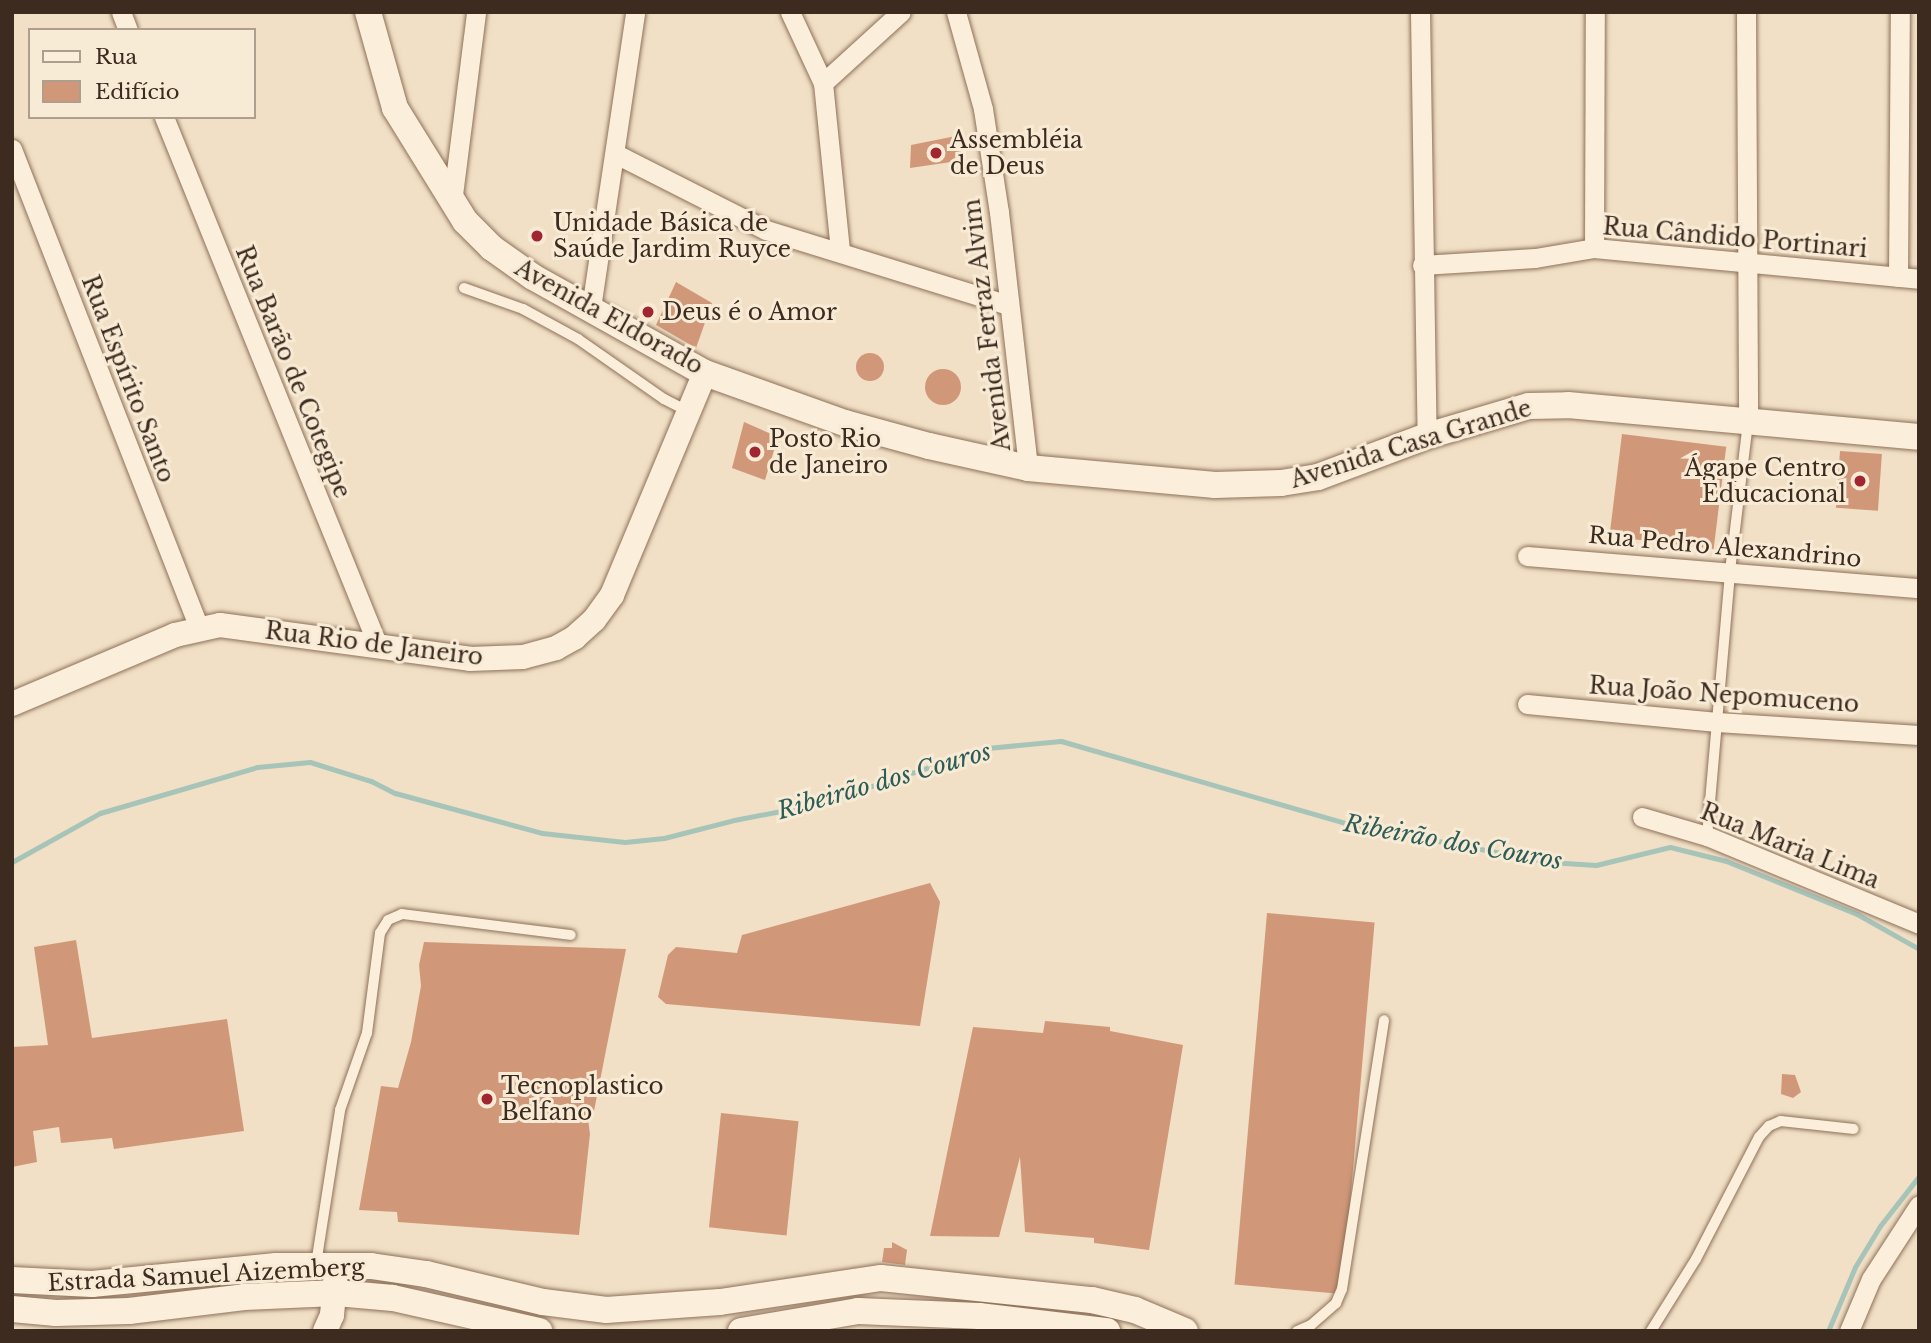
<!DOCTYPE html>
<meta charset="utf-8">
<style>
body{margin:0}
#map{position:relative;width:1931px;height:1343px;overflow:hidden;background:#f1e0c6;font-family:"Libre Baskerville",serif}
div>[style]{position:absolute}
.stream>*{height:5px;margin:-2.5px;padding:0 2.5px;transform-origin:2.5px;border-radius:2.5px;background:#a7c4b9}
.building>*{inset:0;background:#d19779;transform-origin:0 0}
.round{border-radius:50%}
.roads{filter:drop-shadow(0 0 2px #8e715a) drop-shadow(0 0 2px #8e715a)}
.service>*{height:10px;margin:-5px;padding:0 5px;transform-origin:5px;border-radius:5px;background:#fbeeda}
.minor>*{height:19px;margin:-9.5px;padding:0 9.5px;transform-origin:9.5px;border-radius:9.5px;background:#fbeeda}
.tertiary>*{height:24px;margin:-12px;padding:0 12px;transform-origin:12px;border-radius:12px;background:#fbeeda}
.secondary>*{height:26px;margin:-13px;padding:0 13px;transform-origin:13px;border-radius:13px;background:#fbeeda}
.dots>*{width:19px;height:19px;translate:-50% -50%;box-sizing:border-box;border:4px solid #f8ebd6;border-radius:50%}
span{translate:-50% -50%;white-space:nowrap;text-align:center;line-height:1.15;-webkit-text-stroke:6px #f8ebd6;paint-order:stroke}
.poi-label{font-size:23px;color:#3d2b1f}
.left{translate:0 -50%;text-align:left}
.right{translate:-100% -50%;text-align:right}
.street-label{font-size:23px;color:#3d2b1f}
.water-label{font-size:24px;color:#2d5d56;font-style:italic}
.frame{position:absolute;inset:0;border:14px solid #3d2b1f;pointer-events:none}
.legend{position:absolute;left:28px;top:28px;width:228px;height:91px;box-sizing:border-box;background:#f8ebd6;border:2px solid #ad9e8d;margin:0;padding:9px 12px;list-style:none;font-size:21px;color:#3d2b1f}
.legend li{display:flex;align-items:center;gap:14px;height:35px}
.legend b{width:35px;border:2px solid #ad9e8d}
</style>
<div id="map">
<div class="stream">
<div style="left:12px;top:862px;width:101px;rotate:-29.1deg"></div>
<div style="left:100px;top:813px;width:164px;rotate:-16.3deg"></div>
<div style="left:257px;top:767px;width:53px;rotate:-5.4deg"></div>
<div style="left:310px;top:762px;width:64px;rotate:17.3deg"></div>
<div style="left:371px;top:781px;width:27px;rotate:27deg"></div>
<div style="left:395px;top:793px;width:152px;rotate:15.2deg"></div>
<div style="left:542px;top:833px;width:83px;rotate:6.2deg"></div>
<div style="left:625px;top:842px;width:39px;rotate:-6deg"></div>
<div style="left:664px;top:838px;width:72px;rotate:-14.4deg"></div>
<div style="left:734px;top:820px;width:85px;rotate:-10.9deg"></div>
<div style="left:817px;top:804px;width:179px;rotate:-18.2deg"></div>
<div style="left:987px;top:748px;width:74px;rotate:-5.4deg"></div>
<div style="left:1061px;top:741px;width:299px;rotate:16.1deg"></div>
<div style="left:1348px;top:824px;width:205px;rotate:10.7deg"></div>
<div style="left:1549px;top:862px;width:47px;rotate:3.7deg"></div>
<div style="left:1596px;top:865px;width:76px;rotate:-13.7deg"></div>
<div style="left:1670px;top:847px;width:58px;rotate:14deg"></div>
<div style="left:1726px;top:861px;width:141px;rotate:22deg"></div>
<div style="left:1857px;top:914px;width:71px;rotate:29.4deg"></div>
<div style="left:1828px;top:1331px;width:69px;rotate:-67.1deg"></div>
<div style="left:1855px;top:1267px;width:48px;rotate:-58.6deg"></div>
<div style="left:1880px;top:1226px;width:63px;rotate:-52deg"></div>
</div>
<div class="building">
<div style="clip-path:polygon(956px 136px,965px 160px,910px 168px,911px 145px)"></div>
<div style="clip-path:polygon(676px 282px,712px 303px,696px 348px,656px 325px)"></div>
<div class="round" style="left:856px;top:353px;width:28px;height:28px"></div>
<div class="round" style="left:925px;top:369px;width:36px;height:36px"></div>
<div style="clip-path:polygon(744px 422px,778px 437px,765px 480px,732px 468px)"></div>
<div style="left:1622px;top:434px;width:105px;height:103px;rotate:7deg"></div>
<div style="left:1840px;top:451px;width:42px;height:57px;rotate:4deg"></div>
<div style="clip-path:polygon(930px 883px,940px 902px,920px 1026px,666px 1004px,658px 997px,668px 955px,676px 947px,737px 953px,742px 935px)"></div>
<div style="left:1267px;top:913px;width:108px;height:373px;rotate:5deg"></div>
<div style="clip-path:polygon(76px 940px,92px 1038px,227px 1019px,244px 1131px,114px 1149px,112px 1138px,61px 1143px,59px 1127px,33px 1131px,37px 1162px,12px 1167px,12px 1047px,48px 1045px,34px 947px)"></div>
<div style="clip-path:polygon(424px 942px,626px 949px,594px 1111px,587px 1112px,590px 1134px,579px 1235px,398px 1222px,397px 1212px,359px 1210px,381px 1086px,398px 1088px,411px 1042px,421px 986px,419px 965px)"></div>
<div style="clip-path:polygon(1045px 1021px,1110px 1027px,1110px 1031px,1183px 1045px,1149px 1250px,1094px 1243px,1094px 1238px,1025px 1232px,1020px 1157px,999px 1237px,930px 1236px,973px 1027px,1043px 1033px)"></div>
<div style="clip-path:polygon(1782px 1074px,1795px 1075px,1801px 1092px,1793px 1098px,1781px 1094px)"></div>
<div style="left:721px;top:1113px;width:78px;height:115px;rotate:6deg"></div>
<div style="clip-path:polygon(892px 1242px,907px 1250px,905px 1265px,882px 1262px,884px 1248px,892px 1248px)"></div>
</div>
<div class="roads">
<div class="service">
<div style="left:464px;top:288px;width:63px;rotate:19.6deg"></div>
<div style="left:523px;top:309px;width:63px;rotate:28.6deg"></div>
<div style="left:578px;top:339px;width:105px;rotate:34.9deg"></div>
<div style="left:664px;top:399px;width:28px;rotate:27deg"></div>
<div style="left:1707px;top:836px;width:266px;rotate:-85deg"></div>
<div style="left:1730px;top:571px;width:150px;rotate:-83.1deg"></div>
<div style="left:316px;top:1264px;width:156px;rotate:-81.1deg"></div>
<div style="left:340px;top:1110px;width:82px;rotate:-70.7deg"></div>
<div style="left:367px;top:1033px;width:101px;rotate:-82.6deg"></div>
<div style="left:380px;top:933px;width:15px;rotate:-58deg"></div>
<div style="left:388px;top:920px;width:15px;rotate:-23deg"></div>
<div style="left:402px;top:914px;width:170px;rotate:7.1deg"></div>
<div style="left:1297px;top:1331px;width:15px;rotate:-23deg"></div>
<div style="left:1311px;top:1325px;width:33px;rotate:-41deg"></div>
<div style="left:1336px;top:1303px;width:15px;rotate:-67deg"></div>
<div style="left:1342px;top:1289px;width:272px;rotate:-81.1deg"></div>
<div style="left:1651px;top:1331px;width:85px;rotate:-58deg"></div>
<div style="left:1696px;top:1259px;width:137px;rotate:-62.7deg"></div>
<div style="left:1759px;top:1137px;width:15px;rotate:-48deg"></div>
<div style="left:1769px;top:1126px;width:13px;rotate:-23deg"></div>
<div style="left:1781px;top:1121px;width:73px;rotate:6.3deg"></div>
</div>
<div class="minor">
<div style="left:121px;top:12px;width:19px;rotate:69deg"></div>
<div style="left:790px;top:12px;width:78px;rotate:65.1deg"></div>
<div style="left:823px;top:83px;width:169px;rotate:84.2deg"></div>
<div style="left:956px;top:12px;width:101px;rotate:74.4deg"></div>
<div style="left:983px;top:109px;width:104px;rotate:81.2deg"></div>
<div style="left:999px;top:212px;width:258px;rotate:83.5deg"></div>
<div style="left:1420px;top:12px;width:424px;rotate:89.1deg"></div>
<div style="left:1746px;top:12px;width:410px;rotate:89.7deg"></div>
<div style="left:823px;top:83px;width:105px;rotate:-42.3deg"></div>
<div style="left:164px;top:117px;width:571px;rotate:67.97deg"></div>
<div style="left:12px;top:149px;width:514px;rotate:68.67deg"></div>
<div style="left:616px;top:154px;width:168px;rotate:26.9deg"></div>
<div style="left:766px;top:230px;width:253px;rotate:17.2deg"></div>
<div style="left:452px;top:203px;width:193px;rotate:-82.8deg"></div>
<div style="left:1594px;top:248px;width:236px;rotate:-89.8deg"></div>
<div style="left:1422px;top:265px;width:113px;rotate:-3.5deg"></div>
<div style="left:1535px;top:258px;width:60px;rotate:-9.6deg"></div>
<div style="left:1594px;top:248px;width:326px;rotate:5.4deg"></div>
<div style="left:1898px;top:277px;width:265px;rotate:-89.6deg"></div>
<div style="left:591px;top:308px;width:299px;rotate:-81.5deg"></div>
<div style="left:1527px;top:556px;width:393px;rotate:4.7deg"></div>
<div style="left:1527px;top:704px;width:191px;rotate:5.4deg"></div>
<div style="left:1717px;top:722px;width:202px;rotate:3.7deg"></div>
<div style="left:1642px;top:817px;width:68px;rotate:16.3deg"></div>
<div style="left:1707px;top:836px;width:230px;rotate:22.5deg"></div>
<div style="left:1849px;top:1331px;width:56px;rotate:-67.1deg"></div>
<div style="left:1871px;top:1279px;width:88px;rotate:-57deg"></div>
</div>
<div class="tertiary">
<div style="left:12px;top:704px;width:177px;rotate:-22.9deg"></div>
<div style="left:175px;top:635px;width:46px;rotate:-12.5deg"></div>
<div style="left:220px;top:625px;width:252px;rotate:7.7deg"></div>
<div style="left:470px;top:659px;width:53px;rotate:-2.2deg"></div>
<div style="left:523px;top:657px;width:34px;rotate:-15deg"></div>
<div style="left:556px;top:648px;width:21px;rotate:-29deg"></div>
<div style="left:574px;top:638px;width:27px;rotate:-42deg"></div>
<div style="left:594px;top:620px;width:31px;rotate:-54deg"></div>
<div style="left:612px;top:595px;width:241px;rotate:-67.3deg"></div>
<div style="left:325px;top:1331px;width:17px;rotate:-66deg"></div>
<div style="left:332px;top:1315px;width:42px;rotate:-84.6deg"></div>
</div>
<div class="secondary">
<div style="left:368px;top:12px;width:100px;rotate:74.3deg"></div>
<div style="left:395px;top:108px;width:133px;rotate:58.2deg"></div>
<div style="left:465px;top:221px;width:38px;rotate:45deg"></div>
<div style="left:492px;top:248px;width:50px;rotate:35.3deg"></div>
<div style="left:533px;top:277px;width:197px;rotate:29.2deg"></div>
<div style="left:705px;top:373px;width:149px;rotate:19.7deg"></div>
<div style="left:845px;top:423px;width:87px;rotate:15.3deg"></div>
<div style="left:929px;top:446px;width:101px;rotate:12.5deg"></div>
<div style="left:1028px;top:468px;width:188px;rotate:5.2deg"></div>
<div style="left:1215px;top:485px;width:66px;rotate:-1.7deg"></div>
<div style="left:1281px;top:483px;width:37px;rotate:-9deg"></div>
<div style="left:1318px;top:477px;width:116px;rotate:-20.6deg"></div>
<div style="left:1427px;top:436px;width:106px;rotate:-16.4deg"></div>
<div style="left:1529px;top:406px;width:39px;rotate:-1deg"></div>
<div style="left:1568px;top:405px;width:352px;rotate:5.2deg"></div>
<div style="left:12px;top:1280px;width:80px;rotate:2.9deg"></div>
<div style="left:92px;top:1284px;width:185px;rotate:-5.6deg"></div>
<div style="left:276px;top:1266px;width:95px"></div>
<div style="left:371px;top:1266px;width:56px;rotate:8.3deg"></div>
<div style="left:426px;top:1274px;width:120px;rotate:13.5deg"></div>
<div style="left:543px;top:1302px;width:64px;rotate:7.2deg"></div>
<div style="left:606px;top:1310px;width:114px;rotate:-4deg"></div>
<div style="left:720px;top:1302px;width:163px;rotate:-8.5deg"></div>
<div style="left:881px;top:1278px;width:212px;rotate:6deg"></div>
<div style="left:1092px;top:1300px;width:44px;rotate:13.1deg"></div>
<div style="left:1135px;top:1310px;width:54px;rotate:22.8deg"></div>
<div style="left:12px;top:1309px;width:44px;rotate:5.2deg"></div>
<div style="left:56px;top:1313px;width:73px;rotate:-1.6deg"></div>
<div style="left:129px;top:1311px;width:116px;rotate:-6.9deg"></div>
<div style="left:244px;top:1297px;width:92px;rotate:-2.5deg"></div>
<div style="left:336px;top:1293px;width:57px;rotate:5deg"></div>
<div style="left:393px;top:1298px;width:150px;rotate:12.7deg"></div>
<div style="left:741px;top:1331px;width:119px;rotate:-9.7deg"></div>
<div style="left:858px;top:1311px;width:121px;rotate:2.4deg"></div>
<div style="left:979px;top:1316px;width:129px;rotate:6.7deg"></div>
</div>
</div>
<div class="dots">
<div style="left:936px;top:153px;background:#a02631"></div>
<div style="left:537px;top:236px;background:#a02631"></div>
<div style="left:648px;top:312px;background:#a02631"></div>
<div style="left:755px;top:452px;background:#a02631"></div>
<div style="left:1860px;top:481px;background:#a02631"></div>
<div style="left:487px;top:1099px;background:#a02631"></div>
</div>
<div class="poi-label">
<span class="left" style="left:950px;top:153px">Assembléia<br>de Deus</span>
<span class="left" style="left:553px;top:236px">Unidade Básica de<br>Saúde Jardim Ruyce</span>
<span class="left" style="left:662px;top:312px">Deus é o Amor</span>
<span class="left" style="left:769px;top:452px">Posto Rio<br>de Janeiro</span>
<span class="right" style="left:1846px;top:481px">Ágape Centro<br>Educacional</span>
<span class="left" style="left:501px;top:1099px">Tecnoplastico<br>Belfano</span>
</div>
<div class="street-label">
<span style="left:1735px;top:238px;rotate:5deg">Rua Cândido Portinari</span>
<span style="left:609px;top:317px;rotate:29deg">Avenida Eldorado</span>
<span style="left:987px;top:325px;rotate:-97deg">Avenida Ferraz Alvim</span>
<span style="left:293px;top:372px;rotate:68deg">Rua Barão de Cotegipe</span>
<span style="left:128px;top:379px;rotate:69deg">Rua Espírito Santo</span>
<span style="left:1411px;top:444px;rotate:-17deg">Avenida Casa Grande</span>
<span style="left:1725px;top:547px;rotate:5deg">Rua Pedro Alexandrino</span>
<span style="left:374px;top:644px;rotate:7deg">Rua Rio de Janeiro</span>
<span style="left:1724px;top:695px;rotate:4deg">Rua João Nepomuceno</span>
<span style="left:1790px;top:846px;rotate:22deg">Rua Maria Lima</span>
<span style="left:206px;top:1275px;rotate:-3deg">Estrada Samuel Aizemberg</span>
</div>
<div class="water-label">
<span style="left:884px;top:781px;rotate:-16deg">Ribeirão dos Couros</span>
<span style="left:1453px;top:842px;rotate:10deg">Ribeirão dos Couros</span>
</div>
<div class="frame"></div>
<ul class="legend">
<li><b style="height:9px;background:#fbeeda"></b>Rua</li>
<li><b style="height:19px;background:#d19779"></b>Edifício</li>
</ul>
</div>
